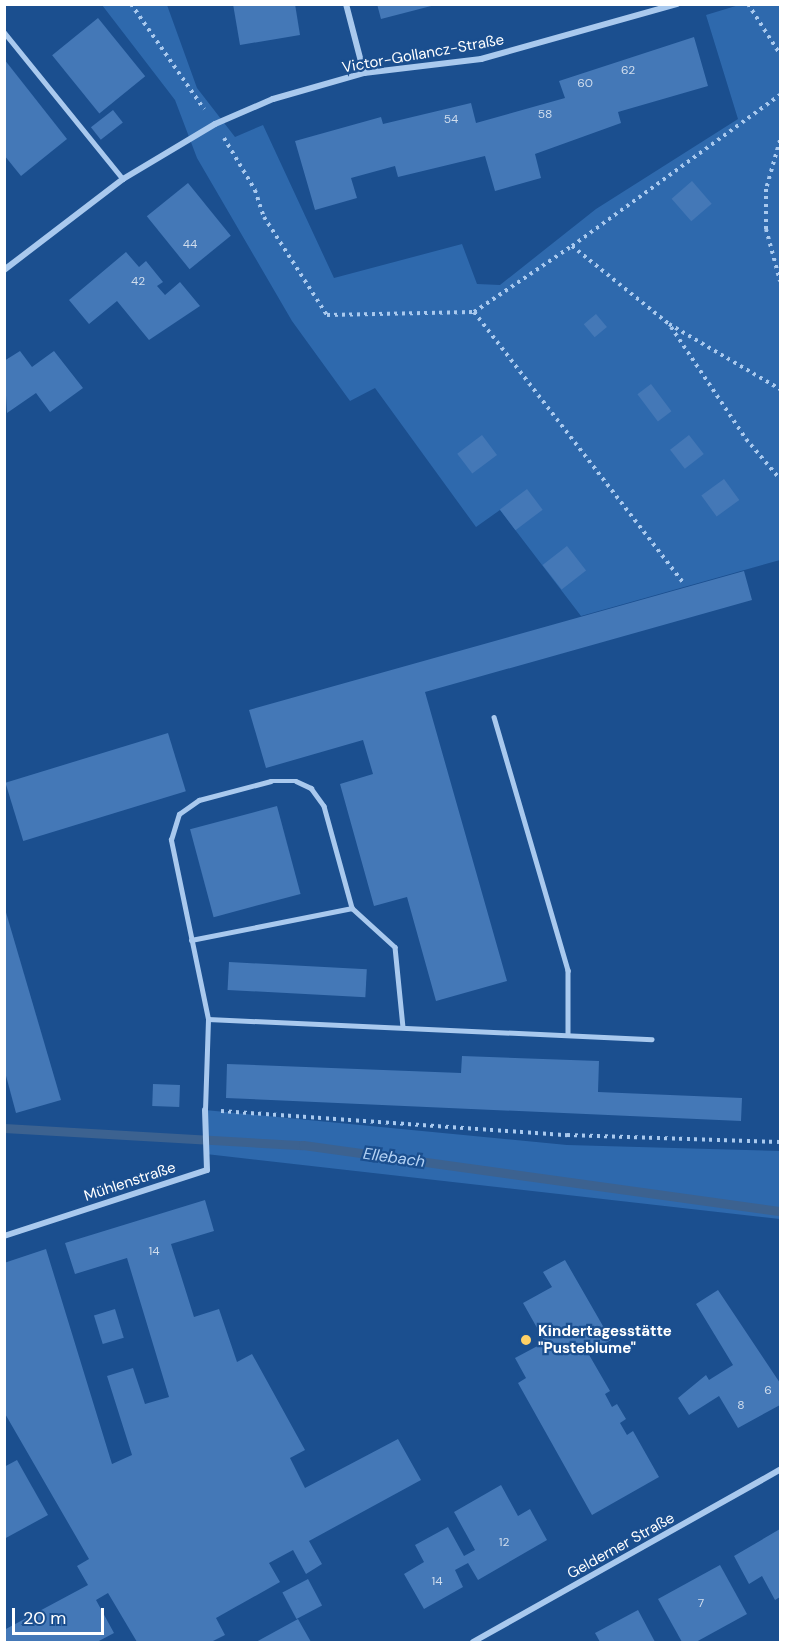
<!DOCTYPE html>
<meta charset="utf-8">
<style>
body{margin:0}
#map{position:relative;width:785px;height:1647px;overflow:hidden;background:#1b4f8f;font-family:"DM Sans",sans-serif}
div>[style]{position:absolute}
.green>*{inset:0;background:#2e69ad}
.stream>*{height:9px;margin:-4.5px;padding:0 4.5px;transform-origin:4.5px;border-radius:4.5px;background:#3c6290}
.building>*{inset:0;background:#4478b7;transform-origin:0 0}
.path>*{height:4px;margin-top:-2px;transform-origin:0;background:repeating-linear-gradient(90deg,#a9c9ee 0 3px,transparent 0 7.5px)}
.service>*{height:4.5px;margin:-2.25px;padding:0 2.25px;transform-origin:2.25px;border-radius:2.25px;background:#a9c9ee}
.minor>*{height:6px;margin:-3px;padding:0 3px;transform-origin:3px;border-radius:3px;background:#a9c9ee}
.dots>*{width:16px;height:16px;translate:-50% -50%;box-sizing:border-box;border:3px solid #1b4f8f;border-radius:50%}
span{translate:-50% -50%;white-space:nowrap;text-align:center;line-height:1.15;-webkit-text-stroke:4.5px #1b4f8f;paint-order:stroke}
.number-label{font-size:12px;color:#d0dded}
.number-label span{-webkit-text-stroke-width:0}
.street-label{font-size:15px;color:#fff}
.poi-label{font-size:15px;color:#fff;font-weight:700}
.left{translate:0 -50%;text-align:left}
.water-label{font-size:16px;color:#b5d3f5;font-style:italic}
.frame{position:absolute;inset:0;border:6px solid #fff;pointer-events:none}
.scale{position:absolute;left:12px;top:1608px;width:92px;height:27px;box-sizing:border-box;border:3px solid #fff;border-top:0;padding-left:8px;font-size:18px;line-height:21px;white-space:nowrap;color:#fff;-webkit-text-stroke:4px #1b4f8f;paint-order:stroke}
</style>
<div id="map">
<div class="green">
<div style="clip-path:polygon(102px 5px,167px 5px,197px 88px,235px 137px,263px 125px,334px 278px,462px 244px,477px 284px,500px 285px,596px 209px,738px 119px,706px 15px,739px 5px,780px 5px,780px 560px,581px 616px,500px 510px,476px 527px,375px 388px,350px 401px,292px 321px,197px 158px,175px 100px)"></div>
<div style="clip-path:polygon(205px 1110px,567px 1145px,780px 1151px,780px 1219px,206px 1154px)"></div>
</div>
<div class="stream">
<div style="left:4px;top:1128px;width:299px;rotate:3.3deg"></div>
<div style="left:303px;top:1145px;width:482px;rotate:7.9deg"></div>
</div>
<div class="building">
<div style="clip-path:polygon(233px 4px,295px 4px,300px 35px,240px 45px)"></div>
<div style="clip-path:polygon(377px 4px,435px 4px,435px 5px,381px 19px)"></div>
<div style="left:98px;top:18px;width:75px;height:59px;rotate:51deg"></div>
<div style="clip-path:polygon(694px 37px,708px 86px,618px 112px,621px 123px,535px 154px,541px 178px,495px 191px,485px 156px,398px 177px,395px 166px,351px 178px,357px 198px,315px 210px,295px 141px,381px 117px,383px 124px,471px 103px,476px 123px,565px 98px,559px 81px)"></div>
<div style="clip-path:polygon(4px 59px,67px 139px,21px 176px,4px 155px)"></div>
<div style="left:113px;top:110px;width:16px;height:28px;rotate:52deg"></div>
<div style="left:692px;top:181px;width:30px;height:27px;rotate:49deg"></div>
<div style="left:188px;top:183px;width:68px;height:53px;rotate:51deg"></div>
<div style="clip-path:polygon(126px 252px,139px 267px,146px 261px,163px 282px,157px 286px,165px 295px,180px 282px,200px 306px,149px 340px,117px 301px,89px 324px,69px 300px)"></div>
<div style="left:596px;top:314px;width:17px;height:16px;rotate:50deg"></div>
<div style="clip-path:polygon(20px 351px,32px 367px,54px 351px,83px 388px,50px 412px,36px 393px,7px 413px,4px 361px)"></div>
<div style="left:651px;top:384px;width:34px;height:17px;rotate:53deg"></div>
<div style="left:482px;top:435px;width:25px;height:31px;rotate:53deg"></div>
<div style="left:689px;top:435px;width:24px;height:24px;rotate:52deg"></div>
<div style="left:724px;top:479px;width:26px;height:28px;rotate:54deg"></div>
<div style="left:527px;top:489px;width:26px;height:34px;rotate:53deg"></div>
<div style="left:567px;top:546px;width:31px;height:31px;rotate:52deg"></div>
<div style="clip-path:polygon(744px 571px,752px 600px,425px 692px,507px 981px,436px 1001px,407px 897px,374px 906px,340px 784px,373px 774px,363px 740px,266px 768px,249px 710px)"></div>
<div style="left:168px;top:733px;width:61px;height:170px;rotate:73deg"></div>
<div style="left:277px;top:806px;width:91px;height:90px;rotate:75deg"></div>
<div style="clip-path:polygon(5px 909px,61px 1100px,16px 1113px,5px 1072px)"></div>
<div style="left:229px;top:962px;width:138px;height:28px;rotate:3deg"></div>
<div style="clip-path:polygon(462px 1056px,599px 1061px,598px 1092px,742px 1098px,741px 1121px,226px 1098px,227px 1064px,461px 1073px)"></div>
<div style="left:153px;top:1084px;width:27px;height:22px;rotate:2deg"></div>
<div style="clip-path:polygon(205px 1200px,214px 1231px,171px 1244px,194px 1317px,219px 1309px,237px 1362px,252px 1354px,305px 1450px,290px 1458px,305px 1488px,398px 1439px,421px 1480px,309px 1541px,322px 1564px,306px 1574px,293px 1550px,269px 1563px,280px 1582px,216px 1618px,225px 1635px,211px 1642px,137px 1642px,108px 1593px,96px 1600px,114px 1633px,97px 1642px,4px 1642px,4px 1630px,88px 1585px,77px 1566px,89px 1559px,4px 1412px,4px 1263px,46px 1249px,112px 1464px,132px 1455px,107px 1376px,133px 1368px,145px 1404px,169px 1397px,127px 1258px,75px 1274px,65px 1243px)"></div>
<div style="clip-path:polygon(565px 1260px,611px 1340px,588px 1353px,610px 1391px,605px 1394px,612px 1407px,617px 1404px,626px 1419px,620px 1423px,627px 1435px,633px 1431px,659px 1477px,592px 1515px,518px 1383px,526px 1378px,515px 1358px,545px 1342px,523px 1303px,552px 1287px,543px 1272px)"></div>
<div style="clip-path:polygon(718px 1290px,780px 1383px,780px 1405px,738px 1428px,719px 1396px,689px 1415px,678px 1398px,706px 1375px,709px 1380px,733px 1365px,696px 1304px)"></div>
<div style="left:115px;top:1309px;width:30px;height:22px;rotate:73deg"></div>
<div style="clip-path:polygon(17px 1460px,48px 1515px,4px 1539px,4px 1467px)"></div>
<div style="clip-path:polygon(501px 1485px,518px 1516px,530px 1509px,547px 1540px,478px 1580px,468px 1563px,455px 1570px,463px 1587px,424px 1609px,404px 1574px,424px 1562px,415px 1545px,448px 1527px,464px 1556px,475px 1550px,454px 1512px)"></div>
<div style="clip-path:polygon(780px 1529px,780px 1597px,775px 1600px,762px 1576px,749px 1584px,734px 1556px)"></div>
<div style="clip-path:polygon(720px 1565px,747px 1614px,696px 1642px,682px 1642px,658px 1599px)"></div>
<div style="left:308px;top:1579px;width:30px;height:29px;rotate:62deg"></div>
<div style="clip-path:polygon(638px 1610px,655px 1642px,600px 1642px,595px 1633px)"></div>
<div style="clip-path:polygon(298px 1619px,311px 1642px,256px 1642px)"></div>
</div>
<div class="path">
<div style="left:131px;top:4px;width:128px;rotate:55.2deg"></div>
<div style="left:748px;top:4px;width:59px;rotate:57.4deg"></div>
<div style="left:224px;top:138px;width:61px;rotate:59.2deg"></div>
<div style="left:255px;top:190px;width:28px;rotate:72deg"></div>
<div style="left:264px;top:217px;width:117px;rotate:57.3deg"></div>
<div style="left:327px;top:315px;width:147px;rotate:-1.2deg"></div>
<div style="left:474px;top:312px;width:118px;rotate:-34deg"></div>
<div style="left:572px;top:246px;width:124px;rotate:38.8deg"></div>
<div style="left:669px;top:324px;width:129px;rotate:30.4deg"></div>
<div style="left:780px;top:140px;width:51px;rotate:105.9deg"></div>
<div style="left:766px;top:189px;width:40px;rotate:90deg"></div>
<div style="left:766px;top:229px;width:54px;rotate:74.9deg"></div>
<div style="left:572px;top:246px;width:257px;rotate:-36deg"></div>
<div style="left:474px;top:312px;width:341px;rotate:52.3deg"></div>
<div style="left:671px;top:327px;width:135px;rotate:56.2deg"></div>
<div style="left:746px;top:439px;width:52px;rotate:49.6deg"></div>
<div style="left:221px;top:1111px;width:347px;rotate:4deg"></div>
<div style="left:567px;top:1135px;width:213px;rotate:1.9deg"></div>
</div>
<div class="service">
<div style="left:4px;top:32px;width:189px;rotate:51deg"></div>
<div style="left:494px;top:717px;width:264px;rotate:73.7deg"></div>
<div style="left:568px;top:970px;width:65px;rotate:90deg"></div>
<div style="left:191px;top:940px;width:164px;rotate:-11.2deg"></div>
<div style="left:208px;top:1019px;width:183px;rotate:-101.7deg"></div>
<div style="left:171px;top:840px;width:27px;rotate:-73deg"></div>
<div style="left:179px;top:814px;width:24px;rotate:-35deg"></div>
<div style="left:199px;top:800px;width:74px;rotate:-14.8deg"></div>
<div style="left:271px;top:781px;width:25px"></div>
<div style="left:296px;top:781px;width:17px;rotate:25deg"></div>
<div style="left:311px;top:788px;width:22px;rotate:54deg"></div>
<div style="left:324px;top:806px;width:106px;rotate:74.6deg"></div>
<div style="left:352px;top:908px;width:58px;rotate:42.2deg"></div>
<div style="left:395px;top:947px;width:80px;rotate:84.3deg"></div>
<div style="left:205px;top:1110px;width:91px;rotate:-88.1deg"></div>
<div style="left:208px;top:1019px;width:444px;rotate:2.6deg"></div>
</div>
<div class="minor">
<div style="left:346px;top:4px;width:71px;rotate:75.4deg"></div>
<div style="left:4px;top:270px;width:150px;rotate:-37.4deg"></div>
<div style="left:123px;top:179px;width:107px;rotate:-30.9deg"></div>
<div style="left:215px;top:124px;width:63px;rotate:-23.3deg"></div>
<div style="left:273px;top:99px;width:95px;rotate:-15.9deg"></div>
<div style="left:364px;top:73px;width:118px;rotate:-6.8deg"></div>
<div style="left:481px;top:59px;width:204px;rotate:-15.7deg"></div>
<div style="left:4px;top:1236px;width:213px;rotate:-18deg"></div>
<div style="left:207px;top:1170px;width:60px;rotate:-91.9deg"></div>
<div style="left:473px;top:1642px;width:352px;rotate:-29.3deg"></div>
</div>
<div class="dots">
<div style="left:526px;top:1340px;background:#ffd166"></div>
</div>
<div class="number-label">
<span style="left:628px;top:71px">62</span>
<span style="left:585px;top:84px">60</span>
<span style="left:545px;top:115px">58</span>
<span style="left:451px;top:120px">54</span>
<span style="left:190px;top:245px">44</span>
<span style="left:138px;top:282px">42</span>
<span style="left:154px;top:1252px">14</span>
<span style="left:768px;top:1391px">6</span>
<span style="left:741px;top:1406px">8</span>
<span style="left:504px;top:1543px">12</span>
<span style="left:437px;top:1582px">14</span>
<span style="left:701px;top:1604px">7</span>
</div>
<div class="street-label">
<span style="left:423px;top:54px;rotate:-10deg">Victor-Gollancz-Straße</span>
<span style="left:130px;top:1182px;rotate:-18deg">Mühlenstraße</span>
<span style="left:621px;top:1546px;rotate:-29deg">Gelderner Straße</span>
</div>
<div class="poi-label">
<span class="left" style="left:538px;top:1340px">Kindertagesstätte<br>"Pusteblume"</span>
</div>
<div class="water-label">
<span style="left:394px;top:1158px;rotate:8deg">Ellebach</span>
</div>
<div class="frame"></div>
<div class="scale">20 m</div>
</div>
